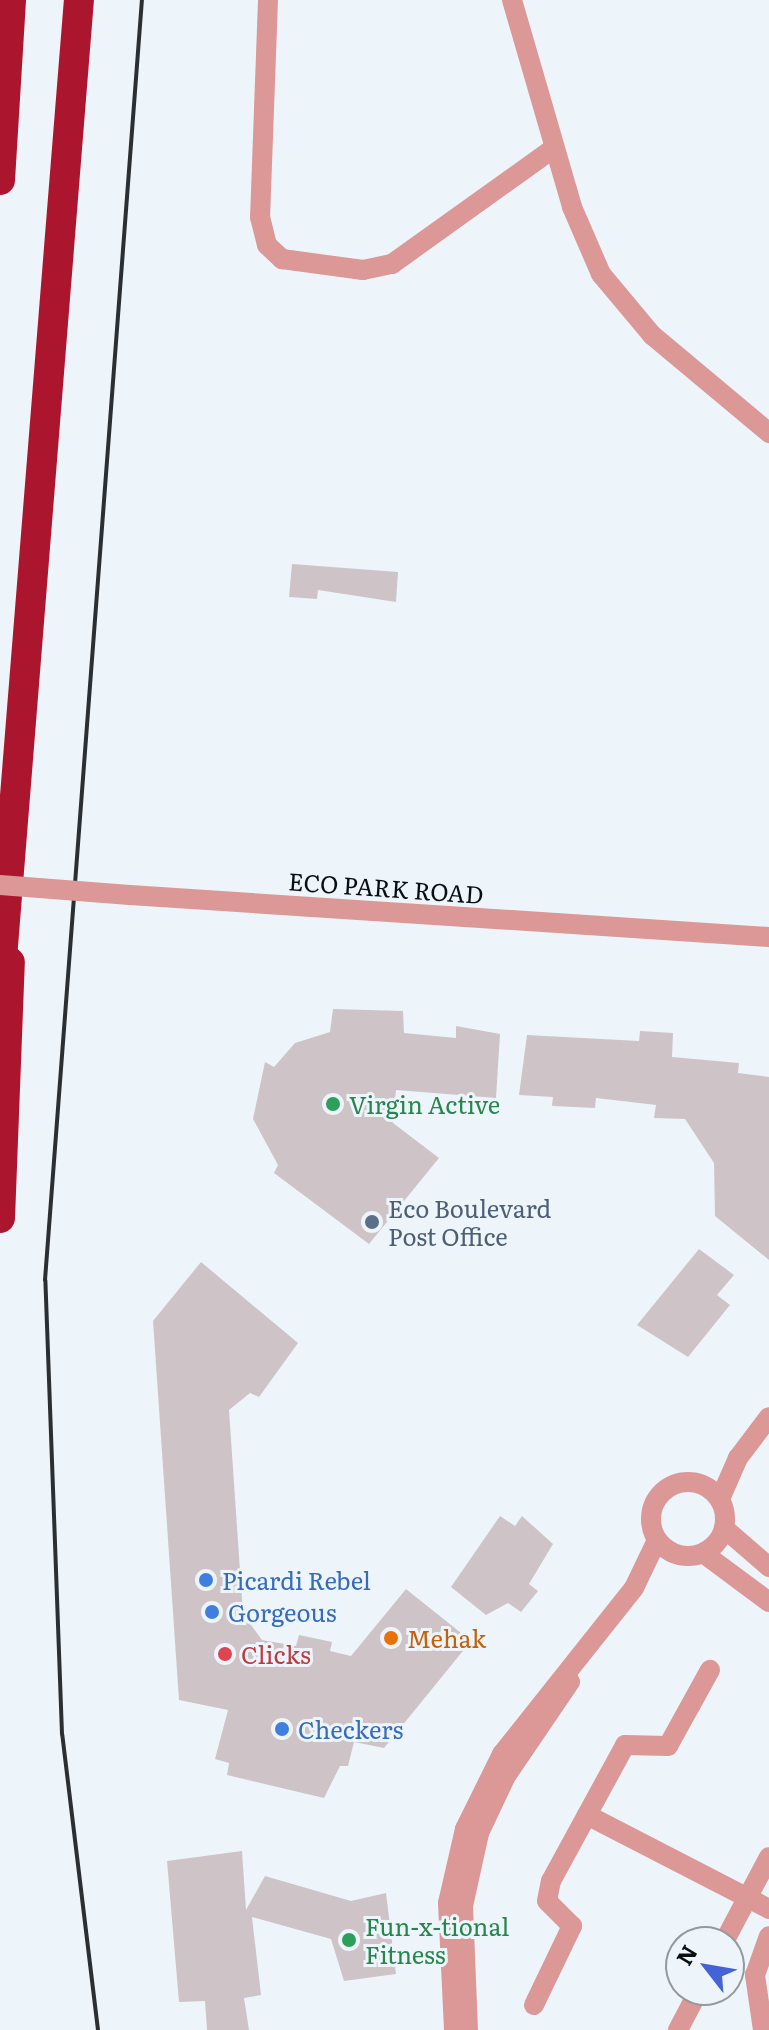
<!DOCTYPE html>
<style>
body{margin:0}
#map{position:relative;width:769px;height:2030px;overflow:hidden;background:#edf5fb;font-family:Literata,serif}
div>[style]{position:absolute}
.building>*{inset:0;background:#cec4c7}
.minor>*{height:20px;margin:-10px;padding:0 10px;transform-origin:10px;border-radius:10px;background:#db9897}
.minor>.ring{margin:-10px;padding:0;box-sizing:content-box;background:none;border:20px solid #db9897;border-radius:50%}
.highway>*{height:30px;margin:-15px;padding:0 15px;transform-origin:15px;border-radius:15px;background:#ab162e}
.rail>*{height:4px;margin:-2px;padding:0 2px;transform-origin:2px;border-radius:2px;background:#2b2f32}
.minor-bridge>*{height:20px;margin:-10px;padding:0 10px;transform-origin:10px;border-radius:10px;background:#db9897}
.dots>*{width:22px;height:22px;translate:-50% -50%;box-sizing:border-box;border:4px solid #edf5fb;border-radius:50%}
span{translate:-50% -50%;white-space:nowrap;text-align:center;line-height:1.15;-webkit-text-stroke:6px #edf5fb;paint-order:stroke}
.street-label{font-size:24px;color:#0b0e10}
.leisure-label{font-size:24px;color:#27864d}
.left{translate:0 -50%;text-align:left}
.service-label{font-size:24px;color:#4e5e75}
.shop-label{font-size:24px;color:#366cbe}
.food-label{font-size:24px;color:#c56008}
.health-label{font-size:24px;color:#be3a42}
.north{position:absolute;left:665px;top:1926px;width:80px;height:80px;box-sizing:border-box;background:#edf5fb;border:2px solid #93999d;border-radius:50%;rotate:301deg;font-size:22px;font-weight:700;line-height:32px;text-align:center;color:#0b0e10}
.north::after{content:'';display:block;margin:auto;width:28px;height:36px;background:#4463d6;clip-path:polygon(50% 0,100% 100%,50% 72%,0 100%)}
</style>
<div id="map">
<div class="building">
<div style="clip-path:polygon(292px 564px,398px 572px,396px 602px,318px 590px,317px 599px,289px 597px)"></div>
<div style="clip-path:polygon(333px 1009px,403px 1011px,404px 1033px,456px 1038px,456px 1026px,500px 1034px,496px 1098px,396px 1090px,393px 1123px,439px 1158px,369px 1244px,274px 1173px,278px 1165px,253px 1119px,265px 1062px,274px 1067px,295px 1043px,330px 1032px)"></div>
<div style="clip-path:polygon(640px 1031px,673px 1033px,672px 1057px,739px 1063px,738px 1073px,769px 1077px,769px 1260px,715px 1216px,714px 1163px,685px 1119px,654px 1118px,656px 1105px,596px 1098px,595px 1108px,552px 1106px,553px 1097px,519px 1095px,527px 1035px,639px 1041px)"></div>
<div style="clip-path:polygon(699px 1249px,734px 1275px,717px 1295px,730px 1305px,688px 1357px,637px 1325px)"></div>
<div style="clip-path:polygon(201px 1262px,298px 1343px,259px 1397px,250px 1393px,229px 1410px,243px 1614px,262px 1640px,296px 1646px,299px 1635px,332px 1642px,330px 1651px,351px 1656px,406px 1589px,471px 1641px,384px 1748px,354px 1742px,348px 1766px,340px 1766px,324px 1798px,227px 1775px,229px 1763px,215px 1759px,228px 1710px,179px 1700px,153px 1321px)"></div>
<div style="clip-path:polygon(500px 1516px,515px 1526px,522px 1516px,553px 1544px,529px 1584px,538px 1591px,521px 1612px,508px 1603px,486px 1615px,451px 1587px)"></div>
<div style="clip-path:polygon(242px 1851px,246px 1910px,265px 1876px,351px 1901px,386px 1893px,396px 1974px,344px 1981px,331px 1939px,252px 1917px,261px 1995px,244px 1998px,249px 2030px,207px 2030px,205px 2001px,179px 2002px,167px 1861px)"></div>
</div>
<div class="minor">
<div style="left:268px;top:0;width:217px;rotate:92.1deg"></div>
<div style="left:260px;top:217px;width:29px;rotate:76deg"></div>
<div style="left:267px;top:245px;width:21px;rotate:43deg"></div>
<div style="left:282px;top:259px;width:82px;rotate:7.7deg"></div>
<div style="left:363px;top:270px;width:30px;rotate:-12deg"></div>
<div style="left:392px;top:264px;width:199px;rotate:-35.6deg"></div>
<div style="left:512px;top:0;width:216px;rotate:73.8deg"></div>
<div style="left:572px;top:207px;width:73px;rotate:66.6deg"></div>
<div style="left:601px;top:274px;width:80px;rotate:50.1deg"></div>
<div style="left:652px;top:335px;width:153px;rotate:39.9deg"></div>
<div style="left:130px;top:895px;width:640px;rotate:3.76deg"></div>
<div class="ring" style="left:651px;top:1482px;width:54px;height:54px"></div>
<div style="left:720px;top:1499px;width:45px;rotate:-66.3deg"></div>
<div style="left:738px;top:1458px;width:51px;rotate:-52.9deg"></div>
<div style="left:724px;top:1528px;width:60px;rotate:40.9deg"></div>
<div style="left:703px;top:1553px;width:82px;rotate:36.6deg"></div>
<div style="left:587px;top:1815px;width:205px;rotate:27.3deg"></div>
<div style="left:724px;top:1942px;width:96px;rotate:-62.1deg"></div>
<div style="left:534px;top:2005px;width:88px;rotate:-64.3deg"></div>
<div style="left:572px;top:1926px;width:35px;rotate:-135deg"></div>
<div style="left:547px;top:1901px;width:20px;rotate:-79deg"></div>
<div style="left:551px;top:1881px;width:155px;rotate:-61.4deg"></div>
<div style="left:625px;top:1745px;width:43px;rotate:1.3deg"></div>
<div style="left:668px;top:1746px;width:87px;rotate:-61.1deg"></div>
<div style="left:454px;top:2030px;width:127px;rotate:-92.7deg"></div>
<div style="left:448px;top:1903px;width:76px;rotate:-77.1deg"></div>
<div style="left:465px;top:1829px;width:84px;rotate:-63.7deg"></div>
<div style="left:502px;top:1754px;width:212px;rotate:-51.5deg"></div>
<div style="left:634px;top:1588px;width:53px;rotate:-64.4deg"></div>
<div style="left:468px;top:2030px;width:124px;rotate:-92.3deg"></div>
<div style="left:463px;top:1906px;width:75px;rotate:-77.6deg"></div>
<div style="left:479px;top:1833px;width:63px;rotate:-64.7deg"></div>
<div style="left:506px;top:1776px;width:114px;rotate:-55.8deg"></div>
<div style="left:678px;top:2030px;width:45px;rotate:-62.3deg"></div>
<div style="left:763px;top:2030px;width:56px;rotate:-98.3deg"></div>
<div style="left:755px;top:1975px;width:41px;rotate:-70.3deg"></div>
</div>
<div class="highway">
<div style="left:0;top:180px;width:180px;rotate:-86.5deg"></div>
<div style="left:0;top:983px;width:986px;rotate:-85.41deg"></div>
<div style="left:0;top:1218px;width:256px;rotate:-87.8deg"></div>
</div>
<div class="rail">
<div style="left:98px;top:2030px;width:298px;rotate:-96.9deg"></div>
<div style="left:62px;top:1734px;width:454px;rotate:-92.1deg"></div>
<div style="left:45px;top:1280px;width:1284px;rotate:-85.67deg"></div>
</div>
<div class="minor-bridge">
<div style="left:0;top:885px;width:130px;rotate:4.4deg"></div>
</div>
<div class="dots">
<div style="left:333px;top:1104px;background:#2e9e5b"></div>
<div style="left:372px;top:1222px;background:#5c6f8a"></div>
<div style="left:206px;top:1580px;background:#3f7fe0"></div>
<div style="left:212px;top:1612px;background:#3f7fe0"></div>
<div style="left:391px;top:1638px;background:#e8710a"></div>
<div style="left:225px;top:1654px;background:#e0444e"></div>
<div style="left:282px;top:1729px;background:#3f7fe0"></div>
<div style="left:349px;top:1940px;background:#2e9e5b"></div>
</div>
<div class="street-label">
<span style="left:386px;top:887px;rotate:4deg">ECO PARK ROAD</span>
</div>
<div class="leisure-label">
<span class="left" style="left:349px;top:1104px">Virgin Active</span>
<span class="left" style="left:365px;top:1940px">Fun-x-tional<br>Fitness</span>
</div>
<div class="service-label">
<span class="left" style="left:388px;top:1222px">Eco Boulevard<br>Post Office</span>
</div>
<div class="shop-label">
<span class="left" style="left:222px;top:1580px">Picardi Rebel</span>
<span class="left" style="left:228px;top:1612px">Gorgeous</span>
<span class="left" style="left:298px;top:1729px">Checkers</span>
</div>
<div class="food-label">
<span class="left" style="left:407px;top:1638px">Mehak</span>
</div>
<div class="health-label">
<span class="left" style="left:241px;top:1654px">Clicks</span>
</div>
<div class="north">N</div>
</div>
